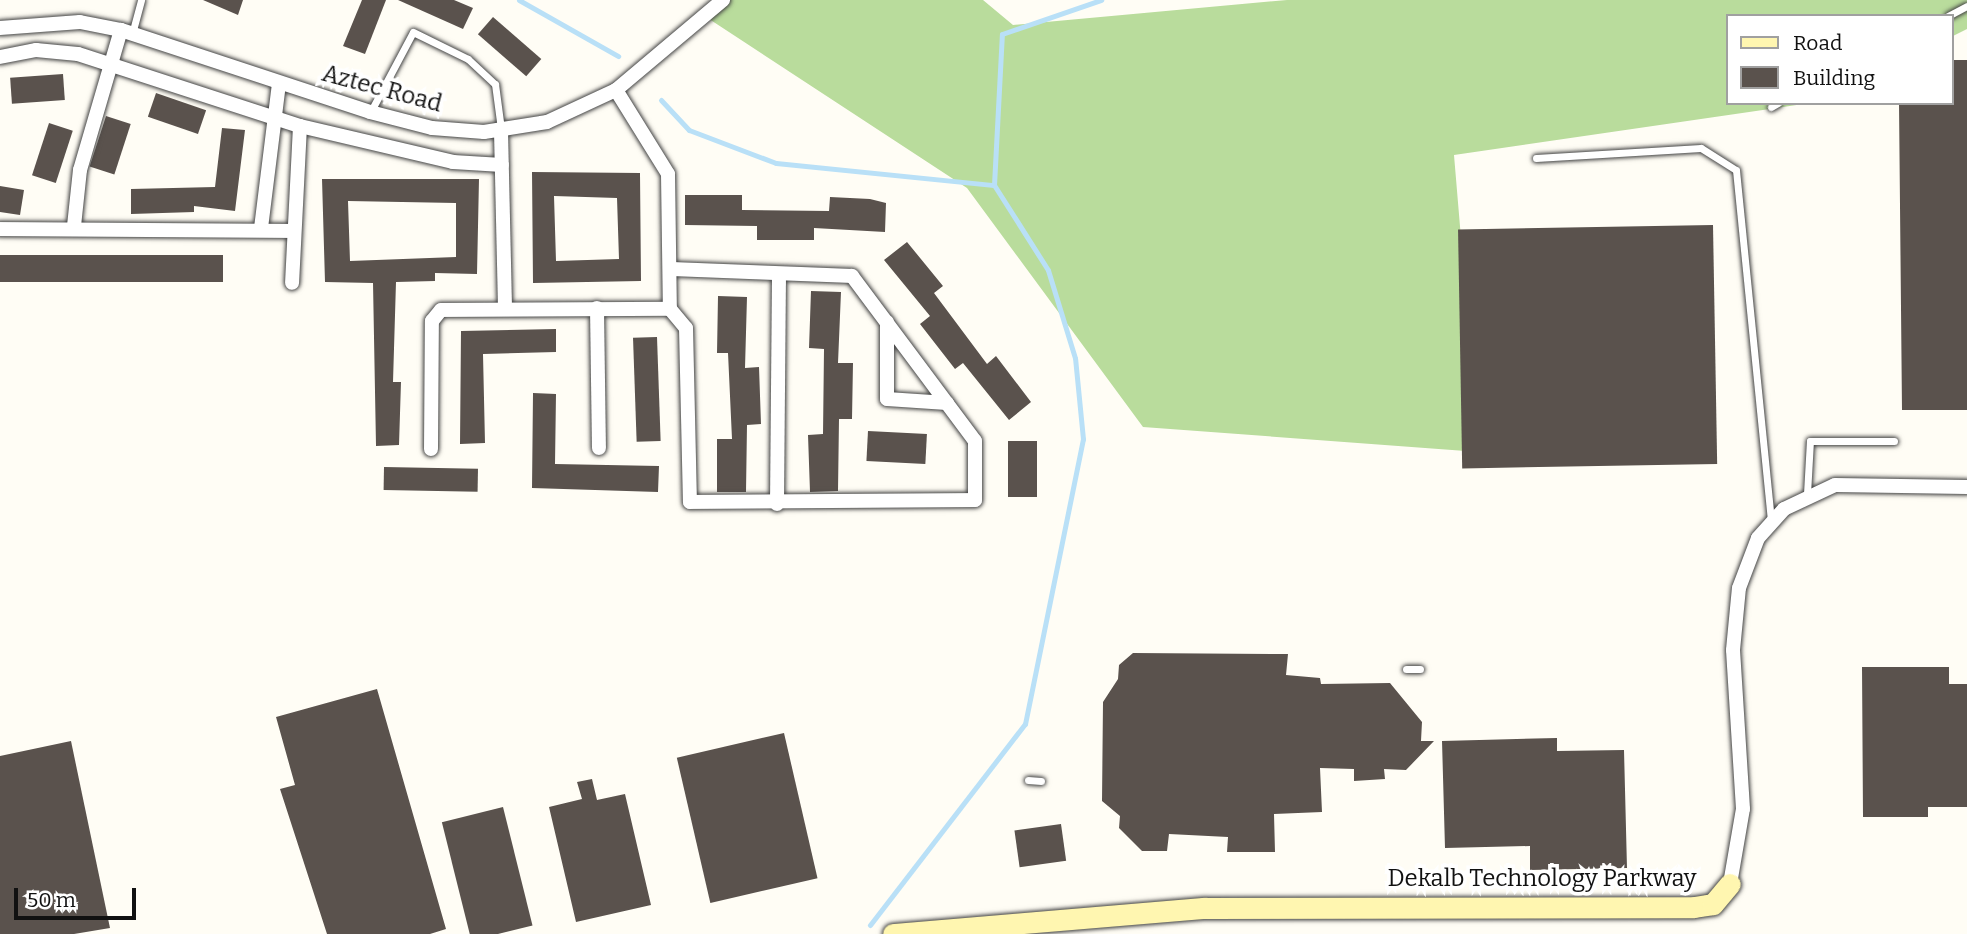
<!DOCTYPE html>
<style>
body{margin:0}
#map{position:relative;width:1967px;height:934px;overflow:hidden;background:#fffdf5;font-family:Bitter,serif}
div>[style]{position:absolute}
.forest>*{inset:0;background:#b9dc9c}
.stream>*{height:5px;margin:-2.5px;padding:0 2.5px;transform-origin:2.5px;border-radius:2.5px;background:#b9e0f7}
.building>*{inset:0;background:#5a524d;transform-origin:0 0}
.roads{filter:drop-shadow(0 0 2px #444) drop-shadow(0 0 2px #444)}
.lane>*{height:7px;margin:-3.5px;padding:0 3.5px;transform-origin:3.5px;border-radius:3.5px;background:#fff}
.street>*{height:14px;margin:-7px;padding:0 7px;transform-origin:7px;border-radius:7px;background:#fff}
.secondary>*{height:21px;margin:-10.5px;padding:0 10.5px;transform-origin:10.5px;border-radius:10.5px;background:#fff6b0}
span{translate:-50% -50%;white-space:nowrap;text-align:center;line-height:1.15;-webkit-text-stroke:7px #fff;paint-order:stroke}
.street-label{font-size:24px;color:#111}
.legend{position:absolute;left:1726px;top:14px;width:228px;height:91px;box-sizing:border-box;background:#fff;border:2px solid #a0a0a0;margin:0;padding:9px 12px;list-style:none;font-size:21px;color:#111}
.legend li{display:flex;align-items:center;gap:14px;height:35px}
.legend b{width:35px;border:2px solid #a0a0a0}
.scale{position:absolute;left:14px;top:888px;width:122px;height:32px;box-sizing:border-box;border:4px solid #111;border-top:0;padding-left:9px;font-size:21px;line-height:24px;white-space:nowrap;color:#111;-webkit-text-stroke:5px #fff;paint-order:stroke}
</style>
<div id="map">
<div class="forest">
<div style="clip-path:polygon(718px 0,983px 0,1013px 25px,1287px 0,1967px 0,1967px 29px,1951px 37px,1951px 16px,1727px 16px,1727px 103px,1810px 103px,1454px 155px,1479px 452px,1143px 427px,967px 188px,703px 15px)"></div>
</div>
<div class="stream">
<div style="left:519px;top:0;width:114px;rotate:29.5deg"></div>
<div style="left:661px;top:100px;width:41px;rotate:47deg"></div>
<div style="left:689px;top:130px;width:93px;rotate:20.8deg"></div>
<div style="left:776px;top:163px;width:219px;rotate:5.8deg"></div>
<div style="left:870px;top:925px;width:254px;rotate:-52.4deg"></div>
<div style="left:1025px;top:724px;width:291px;rotate:-78.5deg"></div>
<div style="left:1083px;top:439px;width:81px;rotate:-95.6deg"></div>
<div style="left:1075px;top:358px;width:92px;rotate:-107.1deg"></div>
<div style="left:1048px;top:270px;width:101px;rotate:-122.4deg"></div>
<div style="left:994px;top:185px;width:151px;rotate:-87deg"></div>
<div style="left:1002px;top:34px;width:105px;rotate:-19deg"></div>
</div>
<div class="building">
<div style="clip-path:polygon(203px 0,243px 0,238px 15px)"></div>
<div style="clip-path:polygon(362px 0,386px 0,365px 54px,343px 46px)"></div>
<div style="clip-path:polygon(398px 0,454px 0,473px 8px,463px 29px)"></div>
<div style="left:493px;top:17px;width:64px;height:23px;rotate:41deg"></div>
<div style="clip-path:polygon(1951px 60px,1967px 60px,1967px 410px,1902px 410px,1899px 103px,1951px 103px)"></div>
<div style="left:63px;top:74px;width:26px;height:53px;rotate:86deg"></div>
<div style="left:156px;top:93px;width:53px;height:25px;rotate:19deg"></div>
<div style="left:106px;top:116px;width:26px;height:53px;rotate:18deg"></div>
<div style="left:49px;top:123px;width:25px;height:55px;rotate:18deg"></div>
<div style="clip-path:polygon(222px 128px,245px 130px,235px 211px,194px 206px,194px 212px,131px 214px,131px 189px,215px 187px)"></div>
<div style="clip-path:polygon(evenodd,532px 172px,640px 173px,641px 281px,533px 283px,532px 172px,554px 196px,617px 198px,619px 259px,556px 261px,554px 196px)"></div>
<div style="clip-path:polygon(evenodd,322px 179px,479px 179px,477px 274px,435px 273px,435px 281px,396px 282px,393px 382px,401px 382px,399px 445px,376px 446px,373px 283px,325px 282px,322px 179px,348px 201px,456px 203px,456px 257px,350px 261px,348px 201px)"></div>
<div style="clip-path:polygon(0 186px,24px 190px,20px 215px,0 212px)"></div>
<div style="clip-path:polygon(685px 195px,742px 195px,742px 210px,829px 211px,830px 197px,870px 199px,886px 203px,885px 232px,814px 228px,814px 240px,757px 240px,757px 226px,685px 225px)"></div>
<div style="left:1713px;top:225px;width:239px;height:255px;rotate:89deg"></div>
<div style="clip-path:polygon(907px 242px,943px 286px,934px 293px,987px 364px,996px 356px,1031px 402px,1009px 420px,963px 363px,955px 369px,920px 324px,930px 316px,884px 260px)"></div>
<div style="left:0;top:255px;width:223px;height:27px"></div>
<div style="clip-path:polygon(811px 291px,841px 292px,838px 363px,853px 363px,852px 419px,839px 419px,838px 491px,810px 492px,808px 435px,823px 434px,824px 349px,809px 348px)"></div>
<div style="clip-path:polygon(718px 296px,747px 297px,745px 368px,759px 367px,761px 424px,747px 425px,746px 492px,717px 492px,717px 439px,732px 439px,728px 353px,717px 353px)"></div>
<div style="clip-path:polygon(556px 329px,556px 352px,483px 354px,485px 443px,460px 444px,461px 331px)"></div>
<div style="left:657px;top:337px;width:104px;height:24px;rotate:88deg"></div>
<div style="clip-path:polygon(533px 393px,556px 394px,555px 464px,659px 466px,658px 492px,532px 488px)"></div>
<div style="left:868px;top:431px;width:59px;height:30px;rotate:3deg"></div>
<div style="left:1008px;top:441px;width:29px;height:56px"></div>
<div style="left:384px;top:467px;width:94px;height:23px;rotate:1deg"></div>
<div style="clip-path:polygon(1133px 653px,1288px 654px,1286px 675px,1320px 678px,1321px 684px,1390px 683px,1422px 722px,1421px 741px,1434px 741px,1406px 770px,1384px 769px,1385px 779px,1354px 781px,1354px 769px,1320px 768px,1322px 812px,1274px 814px,1275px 852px,1227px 852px,1228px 837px,1169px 834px,1167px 851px,1142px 851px,1119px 828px,1120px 816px,1102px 801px,1103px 702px,1118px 679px,1119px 665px)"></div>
<div style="clip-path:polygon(1862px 667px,1949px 667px,1949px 684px,1967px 684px,1967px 807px,1928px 807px,1928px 817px,1863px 817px)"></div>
<div style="clip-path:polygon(377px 689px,446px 929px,430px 934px,327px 934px,280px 789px,295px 785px,276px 717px)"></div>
<div style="left:784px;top:733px;width:149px;height:110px;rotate:77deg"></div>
<div style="clip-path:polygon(1557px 738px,1557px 751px,1624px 750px,1627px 868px,1530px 870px,1530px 846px,1445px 848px,1442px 741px)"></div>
<div style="clip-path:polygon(71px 741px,110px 928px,74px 934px,0 934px,0 756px)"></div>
<div style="clip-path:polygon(592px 779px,597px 800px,625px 794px,651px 905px,576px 922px,549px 807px,582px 799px,577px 782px)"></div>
<div style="left:503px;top:807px;width:122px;height:63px;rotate:76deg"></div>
<div style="left:1061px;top:824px;width:37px;height:47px;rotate:82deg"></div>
</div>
<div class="roads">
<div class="lane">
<div style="left:1948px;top:16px;width:21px;rotate:-28deg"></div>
<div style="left:132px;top:34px;width:35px;rotate:-75deg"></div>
<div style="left:1771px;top:107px;width:8px;rotate:-30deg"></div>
<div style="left:371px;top:111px;width:89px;rotate:-62deg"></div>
<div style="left:413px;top:32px;width:61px;rotate:26.1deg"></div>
<div style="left:468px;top:59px;width:37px;rotate:43deg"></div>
<div style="left:495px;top:84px;width:45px;rotate:82.4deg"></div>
<div style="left:1536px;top:158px;width:165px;rotate:-3.5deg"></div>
<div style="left:1701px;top:148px;width:41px;rotate:32.2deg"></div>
<div style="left:1736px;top:170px;width:355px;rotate:84.3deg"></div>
<div style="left:1807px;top:494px;width:53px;rotate:-86.8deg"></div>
<div style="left:1810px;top:441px;width:84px"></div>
<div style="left:1406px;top:669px;width:14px"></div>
<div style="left:1028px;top:780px;width:13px;rotate:4deg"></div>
</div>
<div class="street">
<div style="left:0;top:28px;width:80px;rotate:-4.3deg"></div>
<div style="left:80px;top:22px;width:42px;rotate:11deg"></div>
<div style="left:121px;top:30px;width:262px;rotate:18.2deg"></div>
<div style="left:370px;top:112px;width:64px;rotate:14.5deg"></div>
<div style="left:432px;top:128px;width:52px;rotate:4.4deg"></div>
<div style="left:484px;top:132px;width:64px;rotate:-9deg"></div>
<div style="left:547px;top:122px;width:76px;rotate:-24.9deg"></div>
<div style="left:616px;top:90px;width:140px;rotate:-40.1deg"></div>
<div style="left:0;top:57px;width:37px;rotate:-11deg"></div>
<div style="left:36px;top:50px;width:42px;rotate:5.4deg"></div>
<div style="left:78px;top:54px;width:233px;rotate:18deg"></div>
<div style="left:300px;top:126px;width:157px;rotate:92.9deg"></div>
<div style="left:616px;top:90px;width:99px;rotate:58.2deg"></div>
<div style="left:668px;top:174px;width:135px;rotate:89.2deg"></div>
<div style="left:670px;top:309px;width:25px;rotate:50deg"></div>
<div style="left:686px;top:328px;width:174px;rotate:88.7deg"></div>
<div style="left:690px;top:502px;width:285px;rotate:-0.4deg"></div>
<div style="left:975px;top:500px;width:59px;rotate:-90deg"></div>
<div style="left:975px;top:441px;width:206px;rotate:-126.7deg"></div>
<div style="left:852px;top:276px;width:180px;rotate:-177.8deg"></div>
<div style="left:300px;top:126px;width:157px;rotate:13.2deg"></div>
<div style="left:453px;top:162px;width:49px;rotate:3.5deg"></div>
<div style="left:501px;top:131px;width:178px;rotate:88.7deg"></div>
<div style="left:74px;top:226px;width:56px;rotate:-83.9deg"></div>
<div style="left:80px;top:170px;width:146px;rotate:-73.7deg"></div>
<div style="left:261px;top:228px;width:145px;rotate:-82.9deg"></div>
<div style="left:0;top:229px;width:292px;rotate:0.4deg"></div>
<div style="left:597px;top:308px;width:140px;rotate:89.2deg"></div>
<div style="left:887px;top:322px;width:77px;rotate:90deg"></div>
<div style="left:887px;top:399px;width:60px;rotate:3.8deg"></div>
<div style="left:431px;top:449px;width:128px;rotate:-89.6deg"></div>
<div style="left:432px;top:321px;width:14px;rotate:-51deg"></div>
<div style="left:441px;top:310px;width:229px;rotate:-0.3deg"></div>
<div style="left:777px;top:504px;width:230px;rotate:-89.5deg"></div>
<div style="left:1730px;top:884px;width:76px;rotate:-80.2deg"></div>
<div style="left:1743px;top:809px;width:159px;rotate:-93.6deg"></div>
<div style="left:1733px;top:650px;width:62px;rotate:-84.5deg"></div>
<div style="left:1739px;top:588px;width:53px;rotate:-69.2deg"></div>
<div style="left:1758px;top:538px;width:39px;rotate:-48deg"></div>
<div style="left:1784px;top:509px;width:56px;rotate:-25.2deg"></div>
<div style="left:1835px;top:485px;width:132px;rotate:0.9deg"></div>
</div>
<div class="secondary">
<div style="left:893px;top:934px;width:312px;rotate:-4.8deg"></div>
<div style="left:1204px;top:908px;width:490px;rotate:-0.1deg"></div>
<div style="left:1694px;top:907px;width:19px;rotate:-9deg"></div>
<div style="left:1713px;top:904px;width:26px;rotate:-50deg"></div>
</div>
</div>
<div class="street-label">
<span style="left:382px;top:89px;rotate:15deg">Aztec Road</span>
<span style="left:1542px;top:879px">Dekalb Technology Parkway</span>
</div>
<ul class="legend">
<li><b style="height:9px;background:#fff6b0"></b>Road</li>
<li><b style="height:19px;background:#5a524d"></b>Building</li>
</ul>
<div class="scale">50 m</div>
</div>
